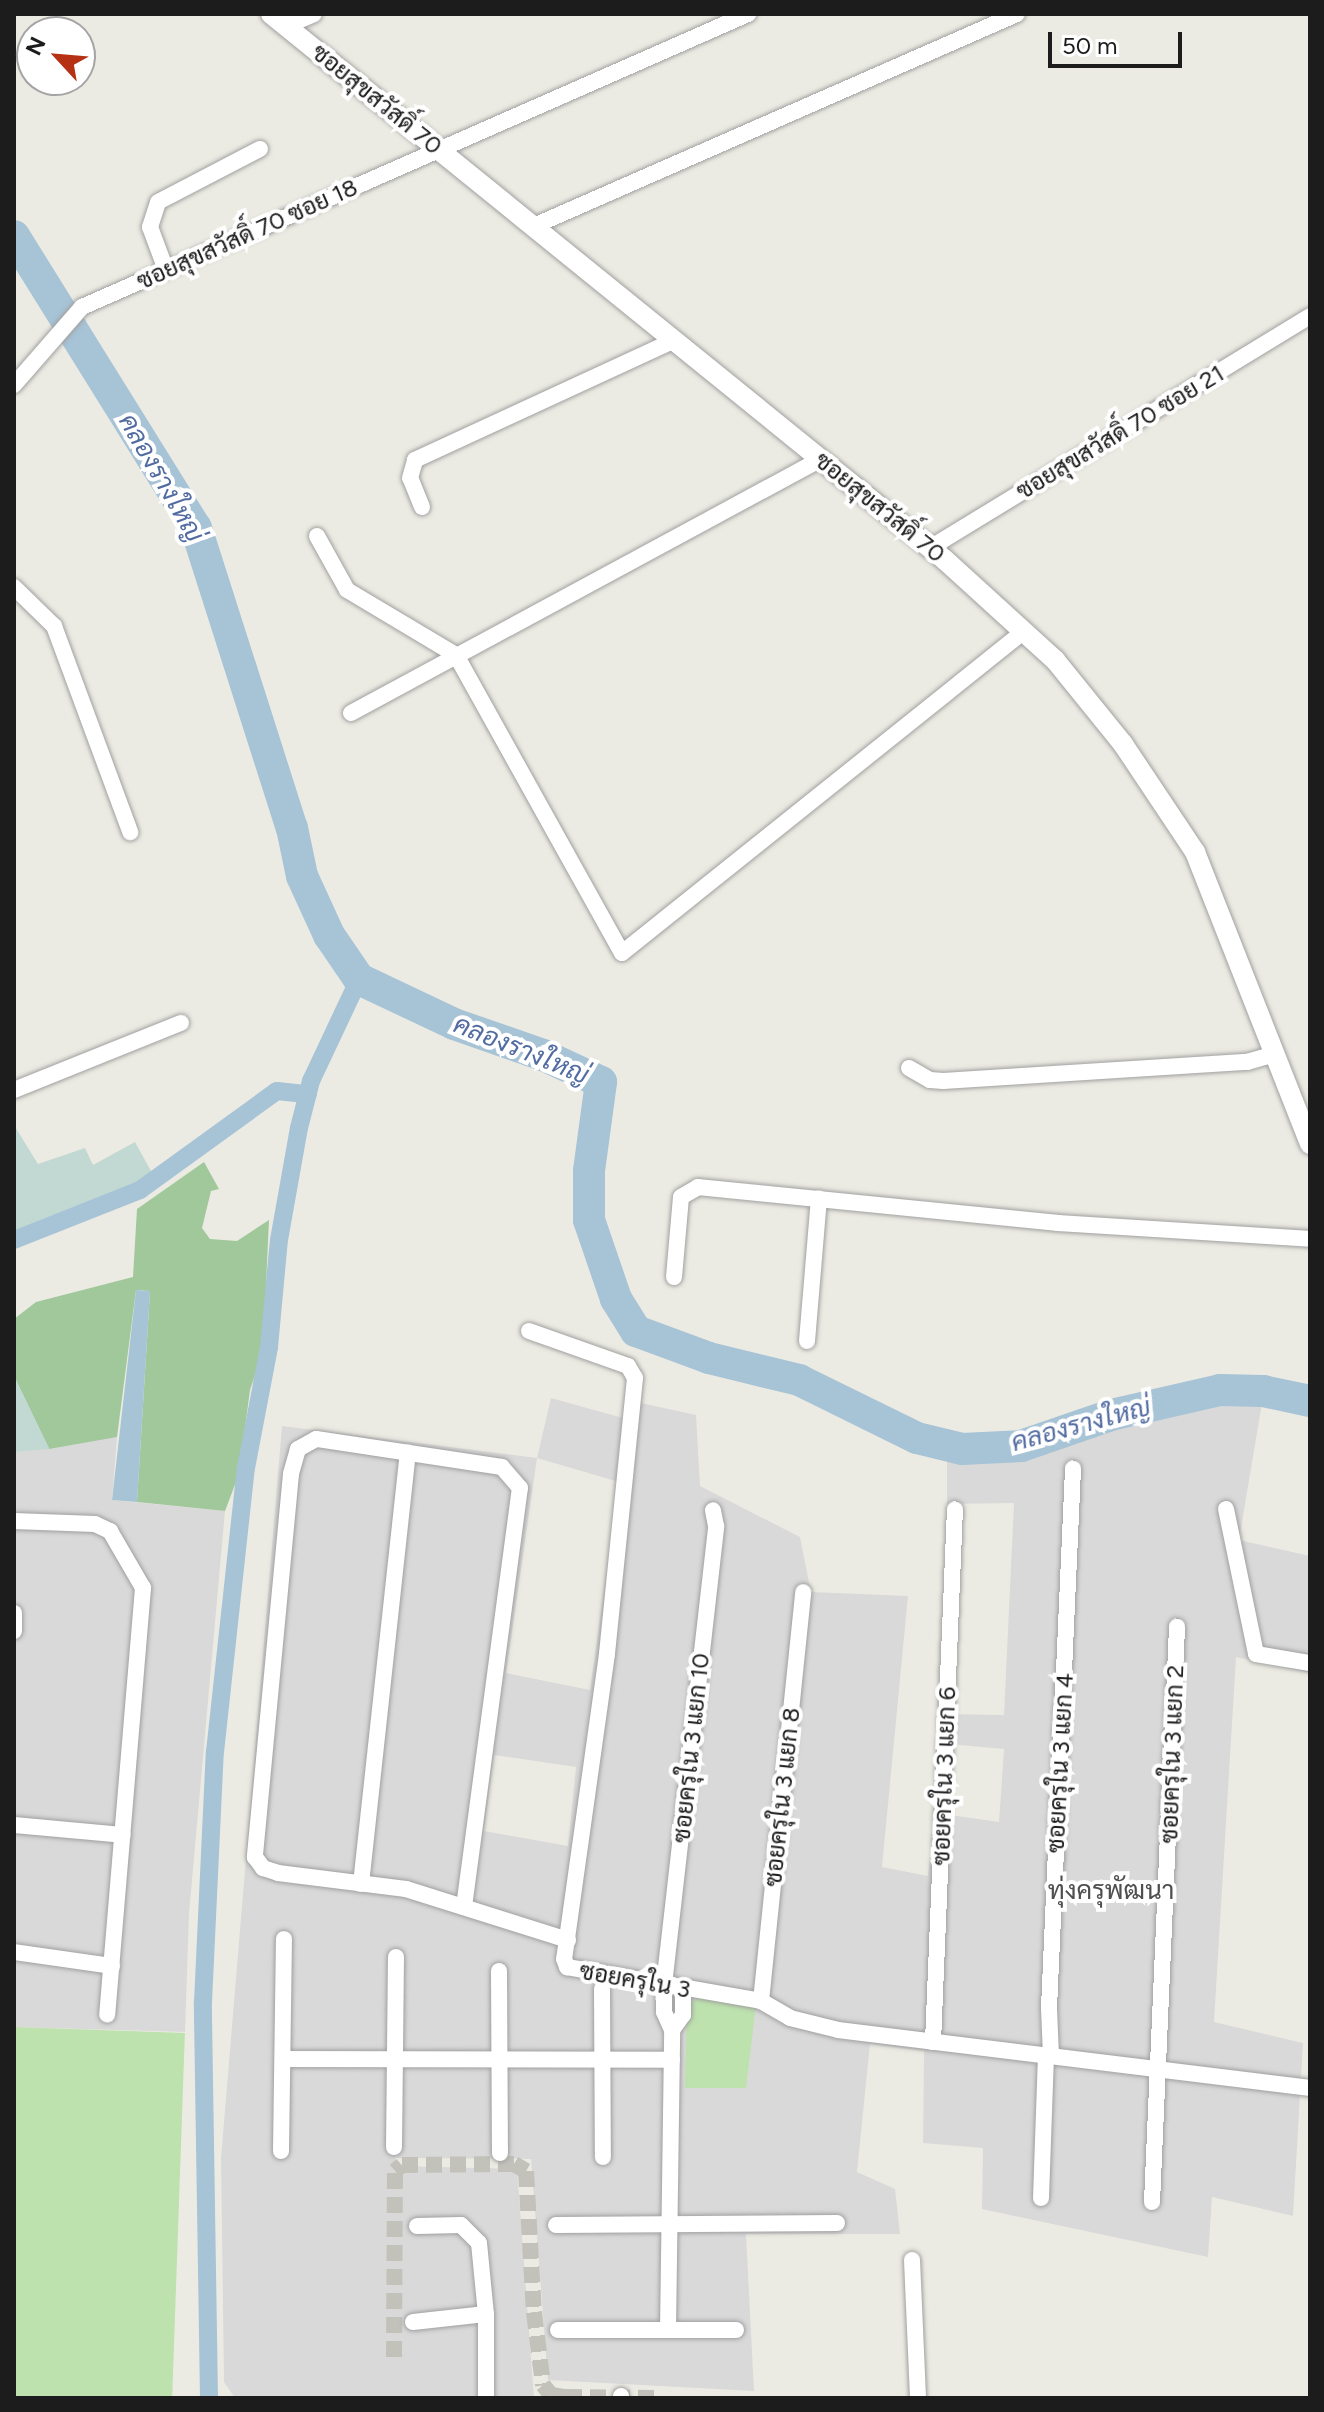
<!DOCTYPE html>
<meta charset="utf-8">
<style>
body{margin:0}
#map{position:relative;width:1324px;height:2412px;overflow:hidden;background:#ecebe3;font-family:Figtree,Sarabun,sans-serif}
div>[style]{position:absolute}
.residential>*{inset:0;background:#dad9d9}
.grass>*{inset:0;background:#bde2ad;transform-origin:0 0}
.forest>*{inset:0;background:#a0c89b}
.wetland>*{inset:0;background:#c1d9d2}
.water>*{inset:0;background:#a7c3d6}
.canal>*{height:18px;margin:-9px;padding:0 9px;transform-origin:9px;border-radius:9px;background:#a7c3d6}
.river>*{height:32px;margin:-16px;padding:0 16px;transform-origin:16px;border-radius:16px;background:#a7c3d6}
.minor-tunnel>*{height:16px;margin-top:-8px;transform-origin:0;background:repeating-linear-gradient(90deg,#c2c2bb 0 16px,transparent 0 24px)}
.roads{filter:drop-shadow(0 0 2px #a0a0a0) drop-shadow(0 0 2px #a0a0a0)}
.minor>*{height:16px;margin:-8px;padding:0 8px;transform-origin:8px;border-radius:8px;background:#fff}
.tertiary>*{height:20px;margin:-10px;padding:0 10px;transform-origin:10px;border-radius:10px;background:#fff}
span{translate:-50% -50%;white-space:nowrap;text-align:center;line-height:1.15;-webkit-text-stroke:8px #fff;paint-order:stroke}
.street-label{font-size:24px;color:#1c1c1c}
.water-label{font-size:26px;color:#526ca2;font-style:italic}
.neighbourhood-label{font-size:26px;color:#4f4f4f}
.frame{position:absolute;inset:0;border:16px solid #1c1c1c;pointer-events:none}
.north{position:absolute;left:16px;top:16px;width:80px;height:80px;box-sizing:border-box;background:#fff;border:2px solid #a4a4a4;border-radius:50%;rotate:296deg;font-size:22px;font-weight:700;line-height:32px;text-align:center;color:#1c1c1c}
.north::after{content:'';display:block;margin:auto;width:28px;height:36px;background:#b63013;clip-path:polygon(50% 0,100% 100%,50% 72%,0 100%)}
.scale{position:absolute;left:1048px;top:32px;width:134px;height:36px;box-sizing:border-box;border:4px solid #1c1c1c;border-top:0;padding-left:10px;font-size:24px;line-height:28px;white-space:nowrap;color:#1c1c1c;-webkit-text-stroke:6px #fff;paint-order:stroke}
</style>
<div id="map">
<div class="residential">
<div style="clip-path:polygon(evenodd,551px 1398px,623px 1418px,627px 1400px,696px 1415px,700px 1486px,800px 1537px,811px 1592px,908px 1596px,882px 1867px,928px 1876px,936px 1813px,999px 1822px,1004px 1749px,937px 1743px,940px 1714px,1004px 1715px,1014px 1503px,947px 1504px,947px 1455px,998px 1452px,1201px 1401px,1262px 1403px,1239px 1540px,1310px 1556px,1310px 1673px,1236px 1657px,1214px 2022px,1303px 2043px,1293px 2216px,1212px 2197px,1208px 2257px,982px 2209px,983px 2148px,923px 2143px,924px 2051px,870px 2044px,857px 2172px,895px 2189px,900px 2234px,746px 2234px,754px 2391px,548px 2380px,531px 2159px,395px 2158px,396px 2166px,517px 2169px,534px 2398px,235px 2398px,224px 2382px,221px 2158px,282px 1426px,537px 1458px,551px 1398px,537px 1458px,619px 1482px,590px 1690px,506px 1673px,537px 1458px,551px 1398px,494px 1755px,576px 1767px,568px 1846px,484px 1831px,494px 1755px)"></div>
<div style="clip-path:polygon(117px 1437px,112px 1500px,225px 1511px,189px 1914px,185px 2032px,14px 2027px,14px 1450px)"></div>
</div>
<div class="grass">
<div style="clip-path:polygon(701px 1996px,756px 2005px,746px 2088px,685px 2088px,687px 2005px)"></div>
<div style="left:14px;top:2027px;width:171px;height:371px;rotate:2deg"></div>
</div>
<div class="forest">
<div style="clip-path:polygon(204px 1162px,219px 1189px,211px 1191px,202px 1228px,210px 1239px,237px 1241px,269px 1220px,263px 1352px,250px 1390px,239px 1474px,225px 1511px,137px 1502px,150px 1291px,136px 1290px,117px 1437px,49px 1449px,14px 1376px,14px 1319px,36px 1302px,133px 1277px,137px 1209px)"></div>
</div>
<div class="wetland">
<div style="clip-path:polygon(14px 1125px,38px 1164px,85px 1148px,93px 1165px,135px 1142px,157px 1182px,120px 1205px,14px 1244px)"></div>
<div style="clip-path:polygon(14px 1376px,49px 1448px,49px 1449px,14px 1452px)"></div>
</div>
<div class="water">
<div style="clip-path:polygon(136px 1290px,150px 1291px,137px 1502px,112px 1500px)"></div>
</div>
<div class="canal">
<div style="left:14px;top:1240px;width:136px;rotate:-21.6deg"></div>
<div style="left:140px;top:1190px;width:169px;rotate:-35.9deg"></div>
<div style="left:277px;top:1091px;width:31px;rotate:6deg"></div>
<div style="left:209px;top:2398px;width:396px;rotate:-90.9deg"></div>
<div style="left:203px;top:2002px;width:250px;rotate:-87.3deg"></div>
<div style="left:215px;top:1752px;width:286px;rotate:-83.8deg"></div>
<div style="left:246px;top:1468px;width:123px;rotate:-79.2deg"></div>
<div style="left:269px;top:1347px;width:107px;rotate:-84.7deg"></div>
<div style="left:279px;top:1240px;width:114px;rotate:-79.9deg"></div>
<div style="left:299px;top:1128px;width:49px;rotate:-75.7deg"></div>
<div style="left:311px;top:1081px;width:113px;rotate:-64.8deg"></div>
</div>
<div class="river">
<div style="left:14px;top:236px;width:344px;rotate:58.1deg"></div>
<div style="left:196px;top:528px;width:315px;rotate:72.3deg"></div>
<div style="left:292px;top:828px;width:49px;rotate:78.2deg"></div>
<div style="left:302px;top:876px;width:65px;rotate:65.4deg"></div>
<div style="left:329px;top:935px;width:53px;rotate:55.7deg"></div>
<div style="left:359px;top:979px;width:105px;rotate:25.3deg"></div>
<div style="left:454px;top:1024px;width:94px;rotate:19.2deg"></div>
<div style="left:543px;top:1055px;width:64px;rotate:25deg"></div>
<div style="left:601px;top:1082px;width:90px;rotate:97.7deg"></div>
<div style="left:589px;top:1171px;width:49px;rotate:90deg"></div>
<div style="left:589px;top:1220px;width:83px;rotate:71.1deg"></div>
<div style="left:616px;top:1299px;width:38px;rotate:58deg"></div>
<div style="left:636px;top:1331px;width:78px;rotate:20.3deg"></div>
<div style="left:709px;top:1358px;width:93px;rotate:13.7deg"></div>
<div style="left:799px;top:1380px;width:131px;rotate:26.2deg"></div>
<div style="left:917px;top:1438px;width:46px;rotate:13.7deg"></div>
<div style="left:962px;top:1449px;width:59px;rotate:-2.9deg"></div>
<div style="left:1021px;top:1446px;width:95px;rotate:-19deg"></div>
<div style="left:1111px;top:1415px;width:112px;rotate:-12.9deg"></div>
<div style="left:1220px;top:1390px;width:43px;rotate:1.3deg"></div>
<div style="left:1263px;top:1391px;width:48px;rotate:12deg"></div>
</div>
<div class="minor-tunnel">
<div style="left:394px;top:2357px;width:186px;rotate:-89.7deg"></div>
<div style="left:395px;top:2171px;width:9px;rotate:-41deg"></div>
<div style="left:402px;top:2165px;width:112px;rotate:-0.5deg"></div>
<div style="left:514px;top:2164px;width:14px;rotate:30deg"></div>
<div style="left:526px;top:2171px;width:141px;rotate:86.8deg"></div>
<div style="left:534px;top:2312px;width:74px;rotate:83deg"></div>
<div style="left:543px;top:2385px;width:13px;rotate:51deg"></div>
<div style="left:551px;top:2395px;width:15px;rotate:8deg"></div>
<div style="left:566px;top:2397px;width:90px;rotate:0.6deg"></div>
</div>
<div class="roads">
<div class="minor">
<div style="left:286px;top:26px;width:30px;rotate:-23deg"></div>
<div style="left:536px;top:225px;width:525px;rotate:-23.69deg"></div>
<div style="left:166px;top:270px;width:46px;rotate:-110.4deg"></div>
<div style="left:150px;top:227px;width:26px;rotate:-72deg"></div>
<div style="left:158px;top:202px;width:115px;rotate:-27.5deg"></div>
<div style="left:14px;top:385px;width:103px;rotate:-48.9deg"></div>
<div style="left:82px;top:307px;width:728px;rotate:-23.75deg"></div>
<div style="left:422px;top:507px;width:31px;rotate:-112deg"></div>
<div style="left:410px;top:478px;width:19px;rotate:-74deg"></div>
<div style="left:415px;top:460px;width:286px;rotate:-24.8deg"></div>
<div style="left:317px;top:536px;width:62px;rotate:60.9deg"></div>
<div style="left:347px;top:590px;width:127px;rotate:30.8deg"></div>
<div style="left:456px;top:655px;width:341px;rotate:60.9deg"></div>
<div style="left:622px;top:953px;width:514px;rotate:-38.68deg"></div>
<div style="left:930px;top:548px;width:445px;rotate:-31.4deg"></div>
<div style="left:14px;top:587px;width:56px;rotate:44.3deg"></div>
<div style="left:54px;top:626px;width:220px;rotate:69.7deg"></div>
<div style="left:351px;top:713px;width:534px;rotate:-28.39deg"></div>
<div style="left:909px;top:1068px;width:24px;rotate:30deg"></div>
<div style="left:930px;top:1080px;width:13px;rotate:4deg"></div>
<div style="left:943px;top:1081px;width:305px;rotate:-3.6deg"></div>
<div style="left:1247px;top:1062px;width:29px;rotate:-16deg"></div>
<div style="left:14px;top:1090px;width:180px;rotate:-21.9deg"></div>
<div style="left:674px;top:1277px;width:80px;rotate:-85deg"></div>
<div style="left:681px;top:1197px;width:20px;rotate:-30deg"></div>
<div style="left:698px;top:1187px;width:362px;rotate:5.7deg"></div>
<div style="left:1058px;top:1223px;width:253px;rotate:3.6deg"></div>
<div style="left:529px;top:1331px;width:105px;rotate:19.5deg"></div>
<div style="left:628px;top:1366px;width:14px;rotate:60deg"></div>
<div style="left:635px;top:1378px;width:277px;rotate:95.8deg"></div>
<div style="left:607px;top:1654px;width:308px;rotate:98deg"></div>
<div style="left:564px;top:1959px;width:9px;rotate:69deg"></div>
<div style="left:567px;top:1967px;width:197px;rotate:9.9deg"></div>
<div style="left:761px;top:2001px;width:34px;rotate:30deg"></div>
<div style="left:790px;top:2018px;width:49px;rotate:14deg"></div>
<div style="left:838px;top:2030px;width:476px;rotate:7deg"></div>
<div style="left:807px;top:1341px;width:143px;rotate:-85.2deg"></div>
<div style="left:1226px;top:1509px;width:148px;rotate:78.3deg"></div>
<div style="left:1256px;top:1654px;width:55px;rotate:9.5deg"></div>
<div style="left:14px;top:1521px;width:81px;rotate:2.1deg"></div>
<div style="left:95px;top:1524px;width:17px;rotate:25deg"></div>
<div style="left:110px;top:1531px;width:66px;rotate:59.9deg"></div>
<div style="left:143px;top:1588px;width:428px;rotate:94.8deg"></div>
<div style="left:14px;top:1613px;width:18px;rotate:90deg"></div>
<div style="left:14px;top:1825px;width:109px;rotate:5.2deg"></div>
<div style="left:361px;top:1884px;width:434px;rotate:-83.8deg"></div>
<div style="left:464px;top:1907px;width:423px;rotate:-82.4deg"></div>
<div style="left:520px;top:1488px;width:28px;rotate:-131deg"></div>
<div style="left:502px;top:1467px;width:188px;rotate:-171.4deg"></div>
<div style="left:316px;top:1439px;width:21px;rotate:151deg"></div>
<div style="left:298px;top:1449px;width:26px;rotate:106deg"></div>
<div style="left:291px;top:1474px;width:385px;rotate:95.4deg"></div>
<div style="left:255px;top:1857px;width:14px;rotate:54deg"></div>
<div style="left:263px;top:1868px;width:16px;rotate:18deg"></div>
<div style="left:278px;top:1873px;width:129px;rotate:7.1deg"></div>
<div style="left:406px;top:1889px;width:170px;rotate:17.5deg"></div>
<div style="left:14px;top:1952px;width:99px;rotate:8.1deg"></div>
<div style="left:499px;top:1971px;width:182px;rotate:89.7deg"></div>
<div style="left:602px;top:1989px;width:168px;rotate:89.7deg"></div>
<div style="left:761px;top:2001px;width:411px;rotate:-84.1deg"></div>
<div style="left:672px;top:2030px;width:19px;rotate:-54deg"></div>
<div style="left:683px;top:2015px;width:27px;rotate:-90deg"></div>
<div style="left:933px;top:2042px;width:533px;rotate:-87.64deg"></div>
<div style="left:1051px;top:2056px;width:48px;rotate:-92.4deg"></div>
<div style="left:1049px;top:2008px;width:540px;rotate:-87.45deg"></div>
<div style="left:283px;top:2059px;width:389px;rotate:0.1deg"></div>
<div style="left:394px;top:2147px;width:190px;rotate:-89.4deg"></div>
<div style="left:281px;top:2151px;width:212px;rotate:-89.2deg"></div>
<div style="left:1041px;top:2198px;width:142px;rotate:-88deg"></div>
<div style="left:1152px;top:2202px;width:576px;rotate:-87.51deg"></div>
<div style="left:556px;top:2225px;width:281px;rotate:-0.4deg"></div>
<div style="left:417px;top:2226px;width:44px;rotate:-1.3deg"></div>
<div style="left:461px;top:2225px;width:25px;rotate:45deg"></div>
<div style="left:479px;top:2243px;width:71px;rotate:84.4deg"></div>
<div style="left:486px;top:2314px;width:84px;rotate:90deg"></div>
<div style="left:912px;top:2260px;width:138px;rotate:87.5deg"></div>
<div style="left:413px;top:2322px;width:73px;rotate:-6.3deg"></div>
<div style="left:558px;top:2330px;width:178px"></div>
<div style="left:668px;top:2330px;width:300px;rotate:-89.2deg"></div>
<div style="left:672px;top:2030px;width:20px;rotate:-114deg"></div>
<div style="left:664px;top:2012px;width:27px;rotate:-90deg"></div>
<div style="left:664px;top:1985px;width:462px;rotate:-83.5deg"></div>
<div style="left:716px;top:1526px;width:16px;rotate:-101deg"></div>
<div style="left:621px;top:2396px;width:2px;rotate:90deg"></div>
</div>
<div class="tertiary">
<div style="left:271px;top:14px;width:867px;rotate:39.01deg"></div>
<div style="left:945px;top:560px;width:149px;rotate:42.3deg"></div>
<div style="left:1055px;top:660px;width:108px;rotate:51deg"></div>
<div style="left:1123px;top:744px;width:130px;rotate:56.3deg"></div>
<div style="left:1195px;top:852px;width:314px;rotate:68.5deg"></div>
</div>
</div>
<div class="street-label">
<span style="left:377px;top:99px;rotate:39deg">ซอยสุขสวัสดิ์ 70</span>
<span style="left:247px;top:234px;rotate:-24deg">ซอยสุขสวัสดิ์ 70 ซอย 18</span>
<span style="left:1120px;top:432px;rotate:-31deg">ซอยสุขสวัสดิ์ 70 ซอย 21</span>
<span style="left:880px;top:507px;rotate:39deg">ซอยสุขสวัสดิ์ 70</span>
<span style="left:691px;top:1748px;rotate:-84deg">ซอยครุใน 3 แยก 10</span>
<span style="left:1172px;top:1754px;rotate:-88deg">ซอยครุใน 3 แยก 2</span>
<span style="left:1060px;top:1763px;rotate:-87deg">ซอยครุใน 3 แยก 4</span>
<span style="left:944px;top:1776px;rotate:-88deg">ซอยครุใน 3 แยก 6</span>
<span style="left:782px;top:1797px;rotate:-84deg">ซอยครุใน 3 แยก 8</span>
<span style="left:635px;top:1980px;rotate:10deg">ซอยครุใน 3</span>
</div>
<div class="water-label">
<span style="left:161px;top:478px;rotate:60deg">คลองรางใหญ่</span>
<span style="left:521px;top:1050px;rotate:22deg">คลองรางใหญ่</span>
<span style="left:1081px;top:1425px;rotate:-15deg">คลองรางใหญ่</span>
</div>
<div class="neighbourhood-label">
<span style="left:1111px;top:1891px">ทุ่งครุพัฒนา</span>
</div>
<div class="frame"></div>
<div class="north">N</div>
<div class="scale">50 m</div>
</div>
